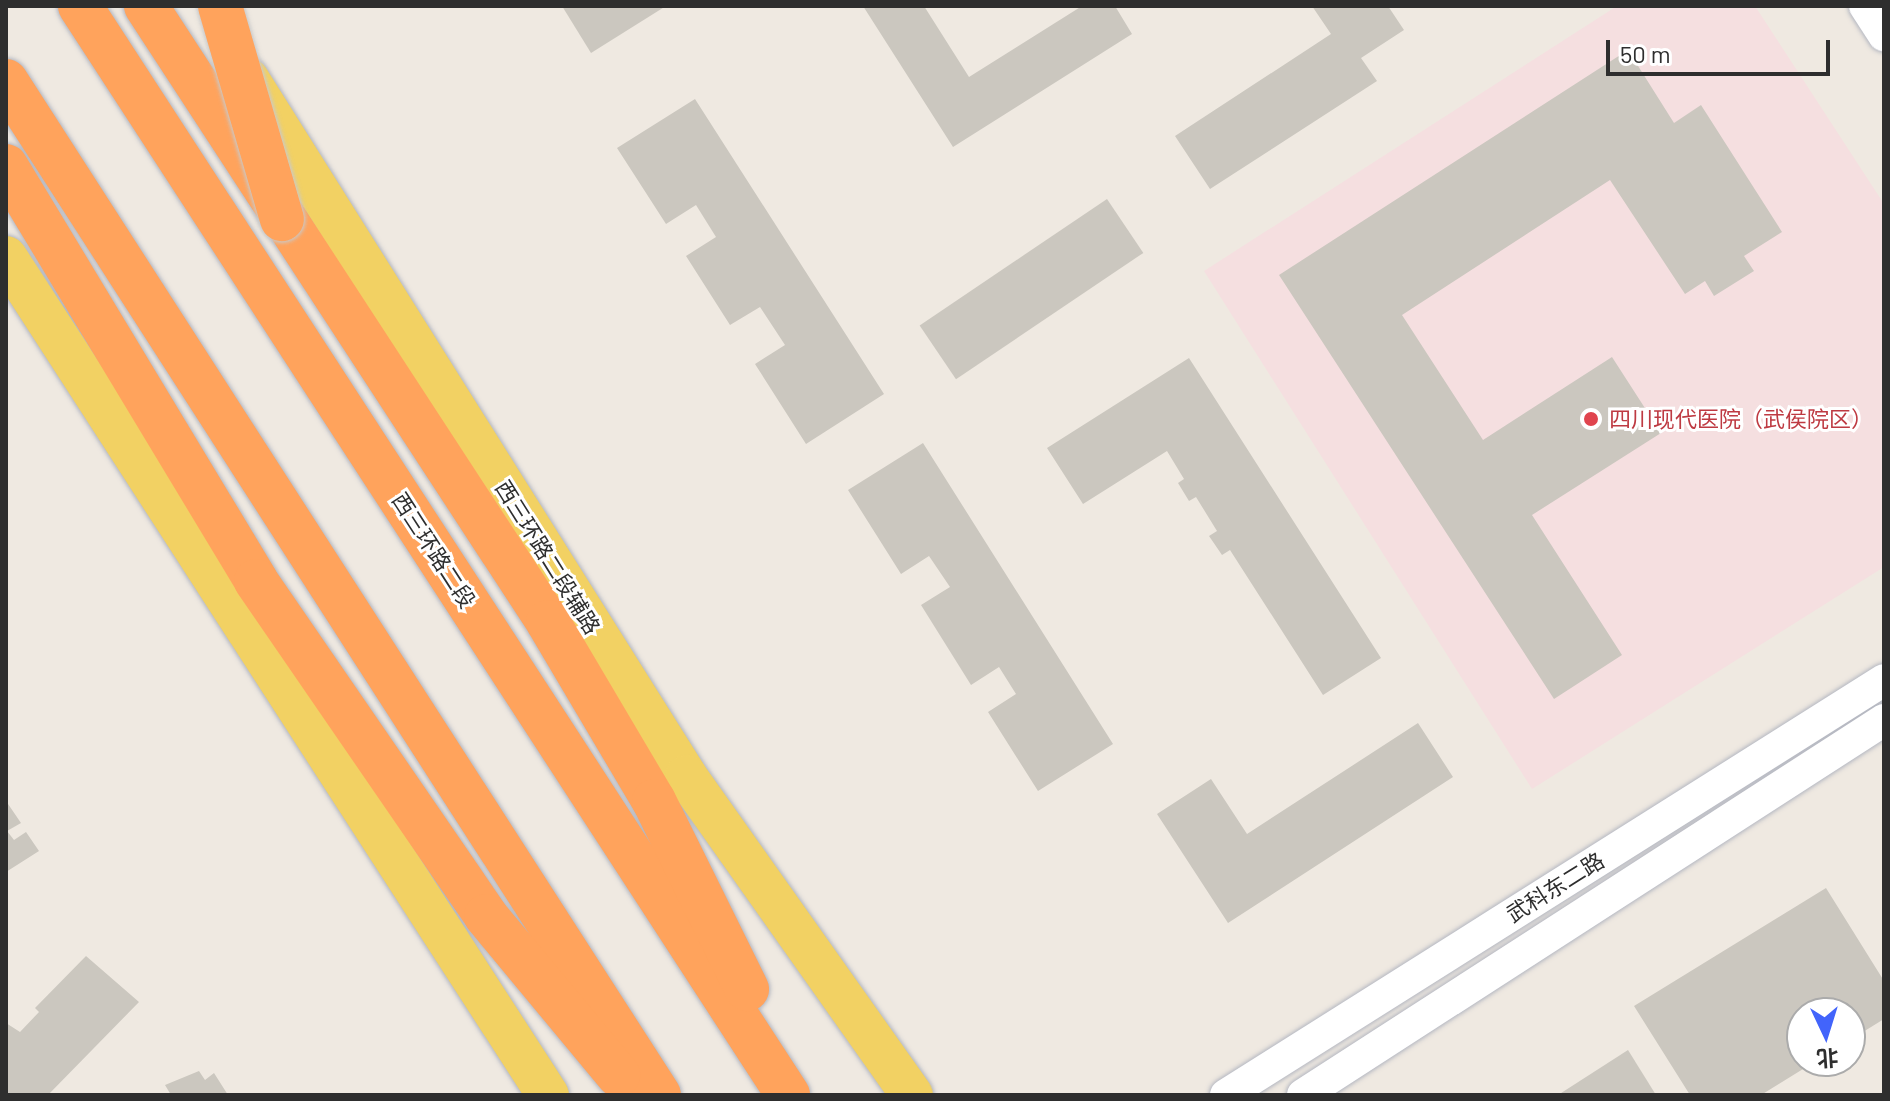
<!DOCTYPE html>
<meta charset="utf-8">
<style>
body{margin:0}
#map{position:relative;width:1890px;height:1101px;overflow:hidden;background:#efe9e1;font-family:Barlow,"Noto Sans SC",sans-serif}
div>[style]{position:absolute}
.medical>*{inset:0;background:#f5dfe0}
.building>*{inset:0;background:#cbc7bf;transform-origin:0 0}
.roads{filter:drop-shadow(0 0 2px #b4b7c1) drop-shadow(0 0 2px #b4b7c1)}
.minor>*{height:32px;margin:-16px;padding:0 16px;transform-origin:16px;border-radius:16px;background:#fff}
.major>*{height:42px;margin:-21px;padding:0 21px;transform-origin:21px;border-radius:21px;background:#f2d163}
.highway>*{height:44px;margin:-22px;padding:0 22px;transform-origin:22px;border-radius:22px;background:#ffa35c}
.bridges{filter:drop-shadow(0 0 2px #c9c9c9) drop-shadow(0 0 2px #c9c9c9)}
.highway-bridge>*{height:44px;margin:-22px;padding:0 22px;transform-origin:22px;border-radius:22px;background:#ffa35c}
.dots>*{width:22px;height:22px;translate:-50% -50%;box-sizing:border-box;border:4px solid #fff;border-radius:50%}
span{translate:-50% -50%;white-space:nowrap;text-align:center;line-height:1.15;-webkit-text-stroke:6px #fff;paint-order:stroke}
.health-label{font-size:22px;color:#be3a42}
.left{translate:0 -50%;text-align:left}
.street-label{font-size:22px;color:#2e2e2e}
.frame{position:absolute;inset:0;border:8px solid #2e2e2e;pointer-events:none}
.north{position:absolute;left:1786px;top:997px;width:80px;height:80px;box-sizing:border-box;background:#fff;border:2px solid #ababab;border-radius:50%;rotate:176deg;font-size:22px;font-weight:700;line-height:32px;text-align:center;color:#2e2e2e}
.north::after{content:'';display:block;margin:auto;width:28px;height:36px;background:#4264fb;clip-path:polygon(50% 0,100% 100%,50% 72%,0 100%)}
.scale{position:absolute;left:1606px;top:40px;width:224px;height:36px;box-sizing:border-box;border:4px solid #2e2e2e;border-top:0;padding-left:10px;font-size:24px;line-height:28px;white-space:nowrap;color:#2e2e2e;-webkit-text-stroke:6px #fff;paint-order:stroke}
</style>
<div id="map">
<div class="medical">
<div style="clip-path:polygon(1617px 6px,1755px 6px,1884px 204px,1884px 567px,1532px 789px,1204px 271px)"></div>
</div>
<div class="building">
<div style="clip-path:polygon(562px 6px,666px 6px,591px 53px)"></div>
<div style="clip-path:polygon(863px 6px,924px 6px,969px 77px,1082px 6px,1115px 6px,1132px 34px,953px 147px)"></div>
<div style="clip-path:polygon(1312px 6px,1388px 6px,1404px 30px,1361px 58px,1377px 81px,1210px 189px,1175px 136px,1331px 34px)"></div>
<div style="clip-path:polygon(1628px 50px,1674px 123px,1701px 105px,1782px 232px,1744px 256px,1754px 271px,1714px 296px,1705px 281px,1685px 294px,1610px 180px,1402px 315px,1483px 440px,1612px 357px,1661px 433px,1532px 515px,1622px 655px,1554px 699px,1279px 275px)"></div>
<div style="clip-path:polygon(695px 99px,884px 394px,806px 444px,755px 364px,785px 345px,760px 307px,730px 325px,686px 256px,716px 237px,696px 205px,666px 224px,617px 148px)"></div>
<div style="left:1107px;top:199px;width:65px;height:226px;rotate:56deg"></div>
<div style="clip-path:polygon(1189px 358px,1381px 658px,1323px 695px,1230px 550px,1222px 555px,1209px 536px,1217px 531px,1196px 497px,1189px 501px,1178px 483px,1184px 479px,1167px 451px,1083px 504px,1047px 448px)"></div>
<div style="clip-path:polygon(923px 443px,1113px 744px,1038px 791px,988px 712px,1016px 694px,999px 667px,971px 685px,921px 605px,950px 587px,929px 556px,901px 574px,848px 490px)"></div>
<div style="clip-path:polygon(1418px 723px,1453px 777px,1228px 923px,1157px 814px,1211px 779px,1247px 834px)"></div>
<div style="clip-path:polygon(6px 801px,21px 823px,7px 831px,14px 840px,26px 832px,39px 851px,6px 872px)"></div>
<div style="clip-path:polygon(1826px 888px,1884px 981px,1884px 1019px,1850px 1040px,1850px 1013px,1802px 1013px,1802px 1061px,1816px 1061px,1761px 1095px,1690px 1095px,1634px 1006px)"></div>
<div style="clip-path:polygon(86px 956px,139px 1002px,48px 1095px,6px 1095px,6px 1023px,20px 1032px,39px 1012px,35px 1008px)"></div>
<div style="clip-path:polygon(1628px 1050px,1656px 1095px,1558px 1095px)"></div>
<div style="clip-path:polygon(199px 1071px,205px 1080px,214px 1073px,228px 1095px,171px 1095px,165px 1085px)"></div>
</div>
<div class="roads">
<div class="minor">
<div style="left:1865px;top:6px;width:35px;rotate:57deg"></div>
<div style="left:1226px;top:1095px;width:778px;rotate:-32.24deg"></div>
<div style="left:1303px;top:1095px;width:692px;rotate:-32.84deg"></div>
</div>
<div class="major">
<div style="left:248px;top:79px;width:823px;rotate:57.85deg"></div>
<div style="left:686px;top:776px;width:391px;rotate:54.7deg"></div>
<div style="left:6px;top:257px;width:998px;rotate:57.11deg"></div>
</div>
<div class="highway">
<div style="left:80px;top:6px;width:1299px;rotate:56.97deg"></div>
<div style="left:146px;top:6px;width:736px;rotate:56.87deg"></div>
<div style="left:548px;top:622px;width:208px;rotate:59.4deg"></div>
<div style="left:654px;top:801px;width:210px;rotate:63.7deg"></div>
<div style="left:6px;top:81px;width:1206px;rotate:57.22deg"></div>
<div style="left:6px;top:166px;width:484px;rotate:58.9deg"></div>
<div style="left:256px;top:581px;width:406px;rotate:55.5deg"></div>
<div style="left:486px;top:916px;width:207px;rotate:50.3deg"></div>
</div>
</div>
<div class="bridges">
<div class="highway-bridge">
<div style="left:220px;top:6px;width:222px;rotate:73.8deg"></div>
</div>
</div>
<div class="dots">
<div style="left:1591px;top:419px;background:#e0444e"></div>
</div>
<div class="health-label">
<span class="left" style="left:1609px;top:419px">四川现代医院（武侯院区）</span>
</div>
<div class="street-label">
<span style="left:434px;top:550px;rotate:57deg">西三环路二段</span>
<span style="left:548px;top:557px;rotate:58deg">西三环路二段辅路</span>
<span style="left:1555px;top:887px;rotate:-32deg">武科东二路</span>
</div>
<div class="frame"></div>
<div class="north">北</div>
<div class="scale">50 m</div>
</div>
